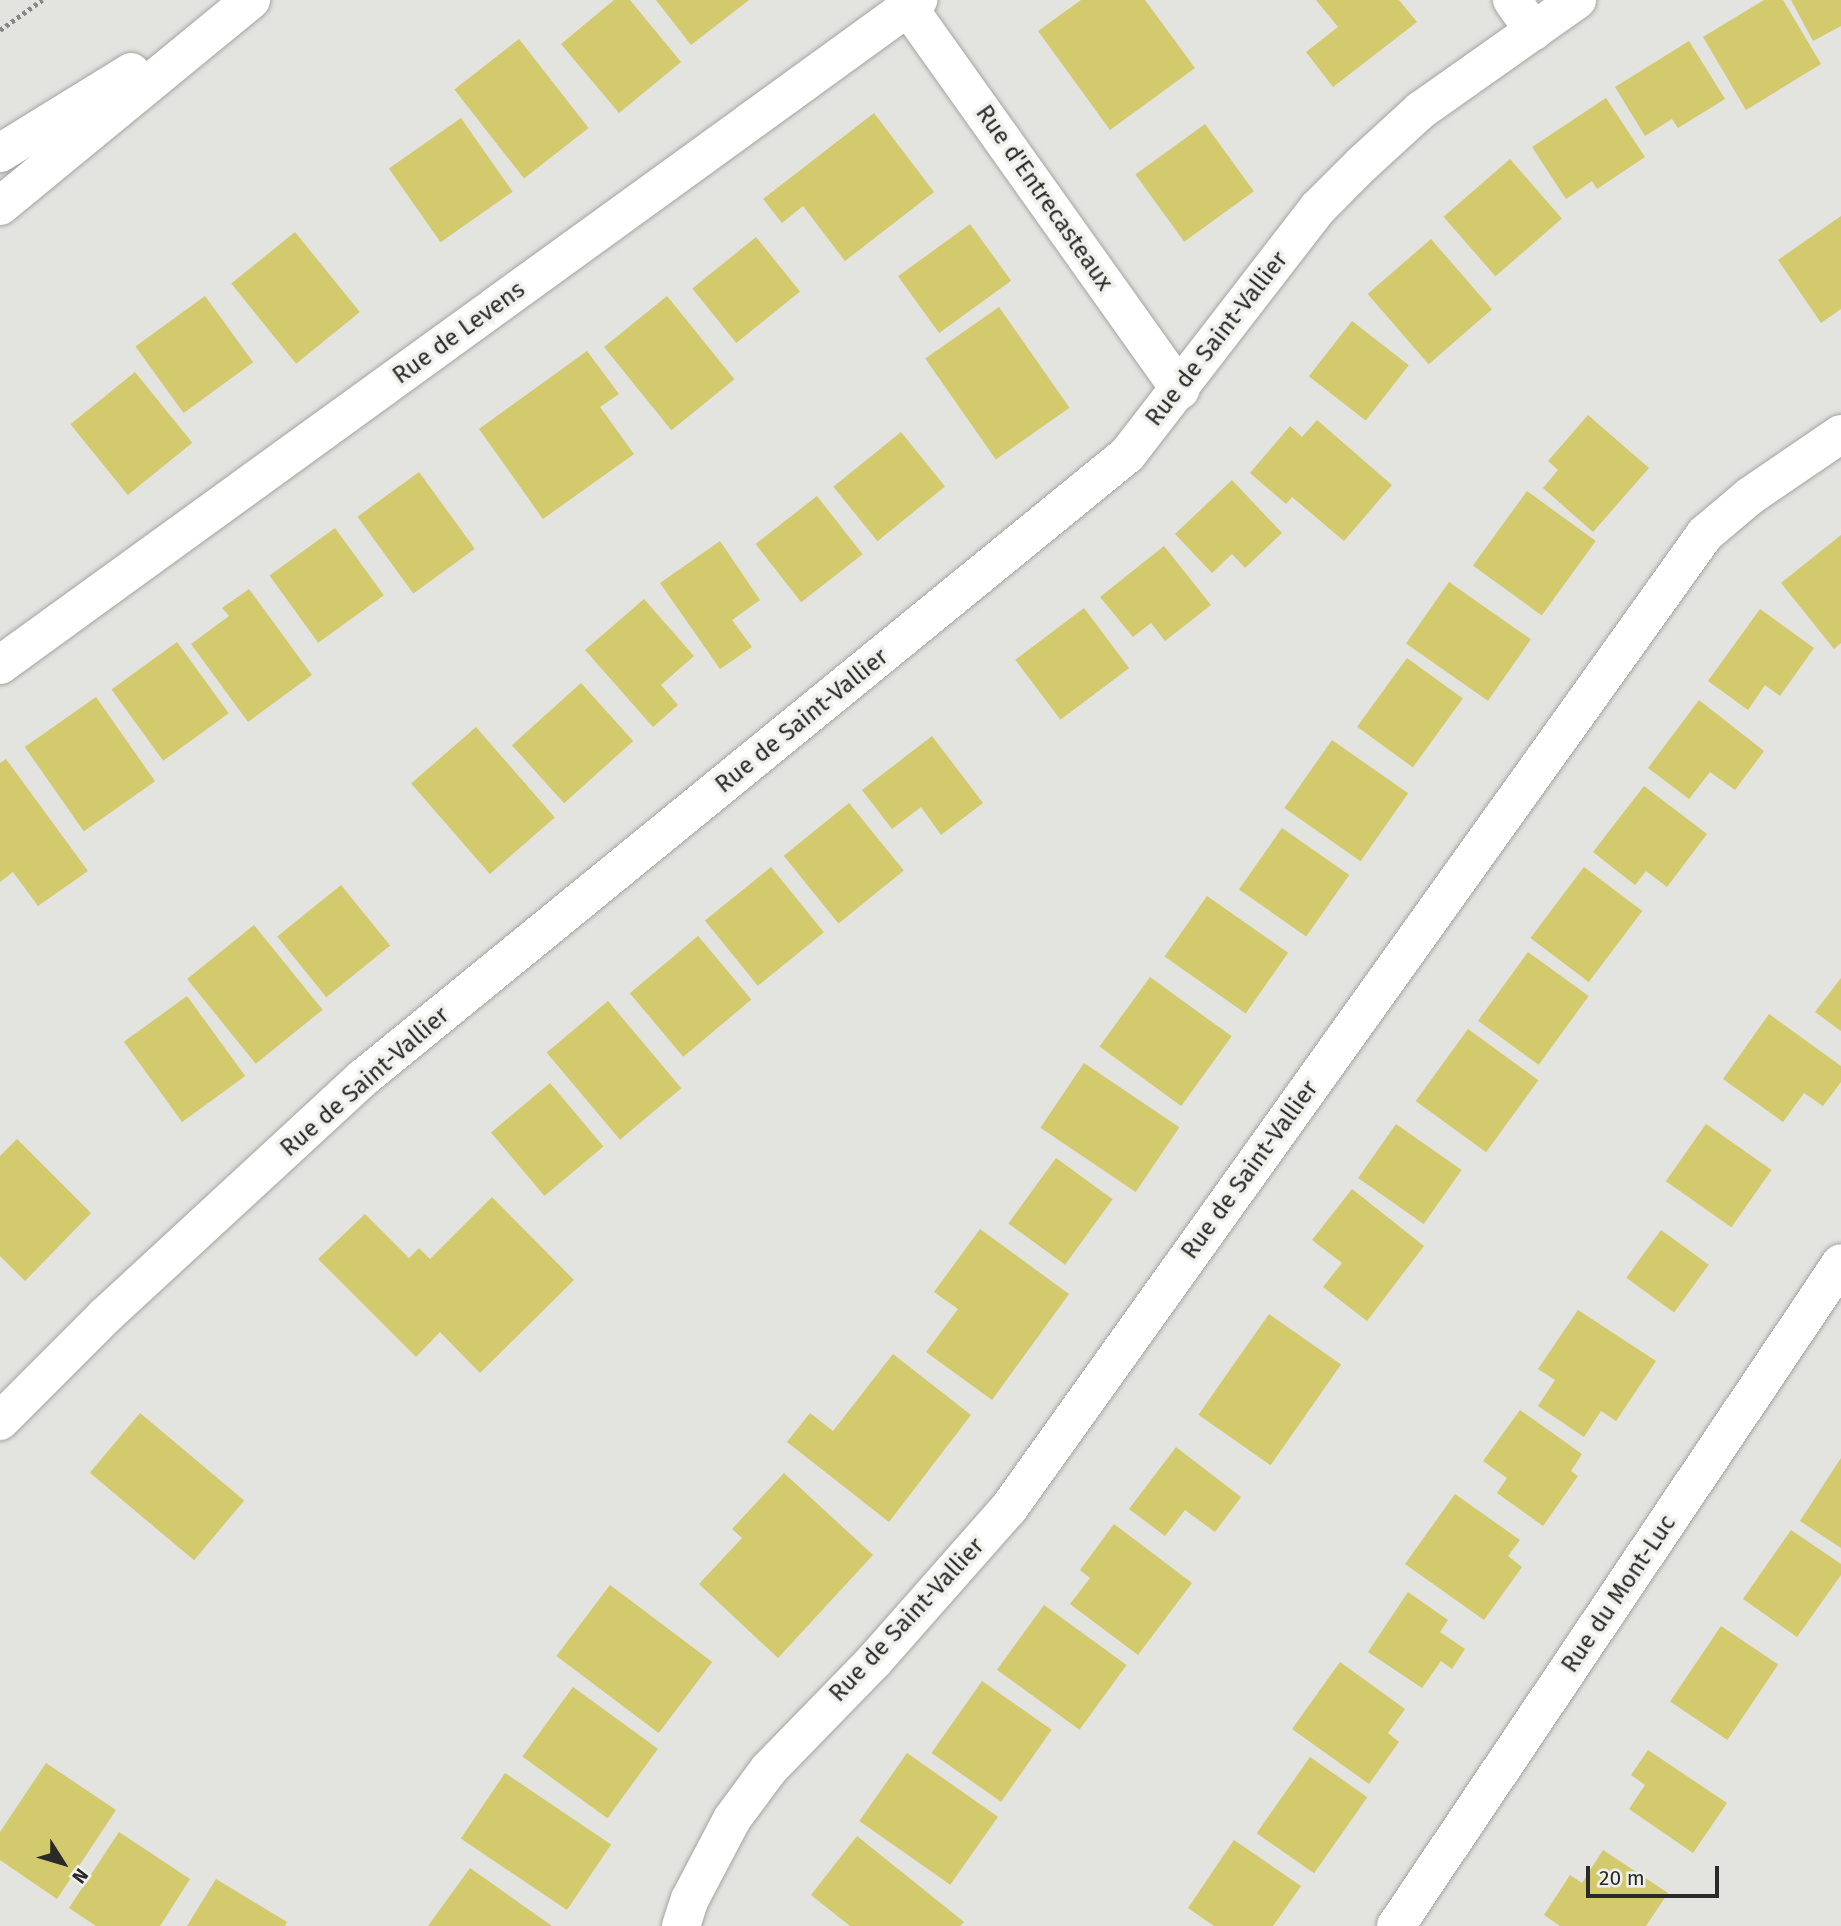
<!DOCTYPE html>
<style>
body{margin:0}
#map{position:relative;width:1841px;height:1926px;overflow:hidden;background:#e3e3e0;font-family:"Fira Sans",sans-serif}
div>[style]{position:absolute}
.building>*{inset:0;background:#d2ca6c;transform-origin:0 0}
.path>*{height:4.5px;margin-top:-2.25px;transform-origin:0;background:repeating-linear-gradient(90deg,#878785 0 3.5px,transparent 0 7px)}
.roads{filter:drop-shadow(0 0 2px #a4a4a1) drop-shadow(0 0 2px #a4a4a1)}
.minor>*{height:38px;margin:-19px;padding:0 19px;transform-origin:19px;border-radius:19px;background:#fff}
.major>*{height:38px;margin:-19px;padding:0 19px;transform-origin:19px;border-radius:19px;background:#fff}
span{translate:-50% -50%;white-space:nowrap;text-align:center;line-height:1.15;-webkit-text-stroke:7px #f0f0ed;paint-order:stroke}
.street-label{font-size:24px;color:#2a2a29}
.north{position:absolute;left:28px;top:1828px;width:70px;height:70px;-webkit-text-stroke:5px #f0f0ed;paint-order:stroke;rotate:127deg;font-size:19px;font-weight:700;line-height:28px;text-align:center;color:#2a2a29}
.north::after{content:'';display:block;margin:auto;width:24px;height:32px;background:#2a2a29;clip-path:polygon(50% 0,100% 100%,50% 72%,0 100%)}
.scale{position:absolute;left:1586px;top:1866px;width:133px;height:32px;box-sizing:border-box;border:4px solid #2a2a29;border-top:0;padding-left:9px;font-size:21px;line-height:24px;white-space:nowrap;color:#2a2a29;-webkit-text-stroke:5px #f0f0ed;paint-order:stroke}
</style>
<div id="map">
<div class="building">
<div style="clip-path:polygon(614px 0,630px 0,681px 62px,619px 113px,561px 44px)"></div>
<div style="clip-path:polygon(656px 0,749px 0,691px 45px)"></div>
<div style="clip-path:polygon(1081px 0,1145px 0,1195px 68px,1110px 130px,1038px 31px)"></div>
<div style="clip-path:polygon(1316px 0,1399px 0,1417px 22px,1333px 87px,1306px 52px,1338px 27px)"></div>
<div style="clip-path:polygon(1764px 0,1783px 0,1821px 64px,1746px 110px,1703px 37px)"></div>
<div style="clip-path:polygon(1791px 0,1841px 0,1841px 26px,1813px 41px)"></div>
<div style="left:519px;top:39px;width:113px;height:82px;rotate:52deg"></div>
<div style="clip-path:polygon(1689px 41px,1725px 99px,1678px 128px,1672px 119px,1645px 136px,1615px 87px)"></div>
<div style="clip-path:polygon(1606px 98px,1645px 157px,1597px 189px,1592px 181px,1566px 199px,1532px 147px)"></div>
<div style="clip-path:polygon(874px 113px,934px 192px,845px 261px,803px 206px,782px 223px,763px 199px)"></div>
<div style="left:461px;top:118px;width:90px;height:88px;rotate:55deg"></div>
<div style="left:1205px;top:124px;width:83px;height:86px;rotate:54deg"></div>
<div style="left:1510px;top:159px;width:79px;height:88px;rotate:49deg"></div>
<div style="clip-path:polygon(1841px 216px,1841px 309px,1821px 323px,1778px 260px)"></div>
<div style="left:970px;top:224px;width:70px;height:89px;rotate:54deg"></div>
<div style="left:295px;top:232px;width:103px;height:82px;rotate:51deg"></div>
<div style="left:756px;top:237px;width:70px;height:82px;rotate:51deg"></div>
<div style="left:1431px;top:239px;width:93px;height:84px;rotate:49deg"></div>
<div style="left:205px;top:296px;width:82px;height:86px;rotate:54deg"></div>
<div style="left:667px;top:296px;width:107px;height:81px;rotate:51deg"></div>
<div style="left:999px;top:307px;width:123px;height:90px;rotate:55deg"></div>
<div style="left:1352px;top:321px;width:72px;height:70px;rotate:38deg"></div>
<div style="clip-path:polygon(587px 351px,619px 394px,600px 407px,634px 454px,543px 519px,479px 429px)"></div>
<div style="left:135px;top:372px;width:91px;height:83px;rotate:51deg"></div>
<div style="clip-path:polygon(1588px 415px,1649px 468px,1593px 532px,1543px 488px,1558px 470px,1548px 461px)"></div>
<div style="clip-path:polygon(1317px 420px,1392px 485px,1344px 541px,1292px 497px,1286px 504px,1250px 473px,1290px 426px,1302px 437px)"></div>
<div style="left:901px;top:432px;width:70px;height:87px;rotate:51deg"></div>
<div style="left:419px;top:472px;width:95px;height:76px;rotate:54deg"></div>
<div style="clip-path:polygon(1232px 480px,1282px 533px,1245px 568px,1232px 554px,1212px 573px,1175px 534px)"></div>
<div style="left:1527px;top:491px;width:85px;height:92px;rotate:36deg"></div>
<div style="left:817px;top:496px;width:74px;height:78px;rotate:52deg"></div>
<div style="left:335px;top:528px;width:83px;height:81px;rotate:54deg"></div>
<div style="clip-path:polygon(1841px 535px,1841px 643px,1834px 649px,1781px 583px)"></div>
<div style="clip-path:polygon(720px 541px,760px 600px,732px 620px,752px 647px,720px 669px,660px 583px)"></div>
<div style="clip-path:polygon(1164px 546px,1211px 605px,1165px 641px,1151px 623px,1133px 637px,1100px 597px)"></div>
<div style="left:1449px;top:582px;width:100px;height:75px;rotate:35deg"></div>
<div style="clip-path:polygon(249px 589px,312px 675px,248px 722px,191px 644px,229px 616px,222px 608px)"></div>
<div style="clip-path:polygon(644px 599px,694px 656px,661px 685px,678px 705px,653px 727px,585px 650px)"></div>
<div style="left:1084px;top:608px;width:75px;height:86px;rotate:53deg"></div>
<div style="clip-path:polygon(1760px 609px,1814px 648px,1780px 696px,1765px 685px,1748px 710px,1708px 681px)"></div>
<div style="left:177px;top:642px;width:88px;height:81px;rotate:54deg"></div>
<div style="left:1407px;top:658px;width:69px;height:85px;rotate:36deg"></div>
<div style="left:581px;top:683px;width:78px;height:93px;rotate:48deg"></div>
<div style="left:96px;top:697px;width:103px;height:87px;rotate:55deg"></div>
<div style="clip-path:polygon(1699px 700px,1764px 751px,1735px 790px,1710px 772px,1689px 799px,1648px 768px)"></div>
<div style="left:476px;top:727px;width:120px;height:86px;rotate:49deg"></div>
<div style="clip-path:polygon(932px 736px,983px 803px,941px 835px,921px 807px,892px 829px,862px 790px)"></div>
<div style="left:1332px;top:740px;width:93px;height:83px;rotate:35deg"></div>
<div style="clip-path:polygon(6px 759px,88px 871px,38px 906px,13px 872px,0 882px,0 763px)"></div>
<div style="clip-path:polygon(1644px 786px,1707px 834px,1667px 887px,1646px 871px,1635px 885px,1593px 852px)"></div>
<div style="left:849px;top:803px;width:87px;height:84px;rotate:51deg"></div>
<div style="left:1282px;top:828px;width:82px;height:75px;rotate:35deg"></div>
<div style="left:771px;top:867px;width:84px;height:85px;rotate:51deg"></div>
<div style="left:1584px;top:867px;width:73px;height:89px;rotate:37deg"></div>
<div style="left:341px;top:885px;width:78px;height:82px;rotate:51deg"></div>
<div style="left:1207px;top:896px;width:99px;height:74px;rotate:35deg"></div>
<div style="left:254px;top:925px;width:109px;height:86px;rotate:51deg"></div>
<div style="left:698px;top:936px;width:83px;height:89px;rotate:50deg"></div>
<div style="left:1528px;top:952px;width:75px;height:85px;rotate:36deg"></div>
<div style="left:1150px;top:977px;width:101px;height:86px;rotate:36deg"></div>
<div style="clip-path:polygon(1841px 978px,1841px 1031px,1815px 1012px)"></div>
<div style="left:187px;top:996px;width:99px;height:78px;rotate:54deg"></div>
<div style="left:608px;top:1001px;width:114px;height:80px;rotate:50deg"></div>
<div style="clip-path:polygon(1769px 1014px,1841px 1066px,1841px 1082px,1823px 1106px,1804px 1093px,1783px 1122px,1723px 1079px)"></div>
<div style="left:1468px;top:1029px;width:87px;height:89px;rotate:36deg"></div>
<div style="left:1084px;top:1063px;width:115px;height:78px;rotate:34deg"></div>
<div style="left:550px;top:1083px;width:83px;height:77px;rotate:50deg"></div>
<div style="left:1396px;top:1124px;width:80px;height:66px;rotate:35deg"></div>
<div style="left:1706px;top:1124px;width:80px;height:70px;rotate:35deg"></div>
<div style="clip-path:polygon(17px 1139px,91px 1213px,25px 1281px,0 1256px,0 1156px)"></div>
<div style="left:1056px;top:1158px;width:70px;height:81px;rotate:36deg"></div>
<div style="clip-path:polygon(1352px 1189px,1424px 1246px,1367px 1321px,1323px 1287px,1342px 1263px,1312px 1240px)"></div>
<div style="clip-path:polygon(492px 1197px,574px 1280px,480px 1373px,440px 1332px,416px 1357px,318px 1259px,365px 1214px,409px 1258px,419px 1248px,430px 1259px)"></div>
<div style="clip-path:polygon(980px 1229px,1069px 1294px,992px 1400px,926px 1352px,958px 1309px,934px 1292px)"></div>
<div style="left:1661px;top:1230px;width:59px;height:59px;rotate:36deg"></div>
<div style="clip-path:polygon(1578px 1310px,1656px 1361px,1616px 1421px,1601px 1411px,1584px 1437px,1538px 1406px,1555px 1380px,1538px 1369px)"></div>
<div style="left:1269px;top:1314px;width:88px;height:123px;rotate:35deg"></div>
<div style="clip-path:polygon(893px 1354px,971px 1415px,889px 1522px,787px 1442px,810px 1413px,833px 1431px)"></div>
<div style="clip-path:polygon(1520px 1410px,1582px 1454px,1571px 1471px,1578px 1476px,1543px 1526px,1497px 1493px,1507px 1478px,1483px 1461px)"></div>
<div style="left:140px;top:1413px;width:136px;height:78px;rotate:40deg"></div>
<div style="clip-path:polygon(1176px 1447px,1241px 1497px,1215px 1532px,1185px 1510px,1165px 1536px,1129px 1509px)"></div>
<div style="clip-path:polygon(1841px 1458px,1841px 1548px,1800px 1521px)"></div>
<div style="clip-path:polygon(784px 1473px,873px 1555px,778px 1658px,699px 1584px,742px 1538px,732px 1529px)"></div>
<div style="clip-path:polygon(1455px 1494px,1520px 1540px,1508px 1556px,1522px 1567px,1484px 1620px,1405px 1564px)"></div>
<div style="clip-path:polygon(1114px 1524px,1192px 1583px,1138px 1655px,1070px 1604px,1090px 1578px,1080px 1570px)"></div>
<div style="clip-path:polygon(1791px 1530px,1841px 1564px,1841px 1575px,1797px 1637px,1743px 1599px)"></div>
<div style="left:610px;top:1585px;width:128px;height:89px;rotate:37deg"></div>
<div style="clip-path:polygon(1408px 1592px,1448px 1620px,1440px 1632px,1465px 1649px,1452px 1669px,1441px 1661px,1422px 1688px,1368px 1652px)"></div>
<div style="left:1044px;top:1605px;width:102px;height:80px;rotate:36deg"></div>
<div style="left:1721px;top:1626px;width:69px;height:91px;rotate:34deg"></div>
<div style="clip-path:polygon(1340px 1662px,1405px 1709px,1388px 1733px,1399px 1742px,1369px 1784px,1292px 1729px)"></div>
<div style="left:982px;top:1681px;width:85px;height:88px;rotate:35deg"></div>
<div style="left:573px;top:1687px;width:105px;height:86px;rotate:36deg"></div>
<div style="clip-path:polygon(1648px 1750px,1727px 1803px,1693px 1853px,1629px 1809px,1645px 1785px,1631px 1775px)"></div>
<div style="left:907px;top:1753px;width:111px;height:83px;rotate:35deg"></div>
<div style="left:1310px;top:1757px;width:70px;height:93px;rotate:35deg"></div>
<div style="clip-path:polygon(46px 1763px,116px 1810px,57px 1899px,0 1860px,0 1832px)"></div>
<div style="left:505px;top:1773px;width:128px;height:79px;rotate:34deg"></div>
<div style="clip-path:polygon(119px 1832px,190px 1879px,160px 1926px,96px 1926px,69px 1908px)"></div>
<div style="clip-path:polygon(857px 1836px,964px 1922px,960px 1926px,850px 1926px,811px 1895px)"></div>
<div style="clip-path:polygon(1234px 1840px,1301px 1886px,1273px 1926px,1214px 1926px,1188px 1908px)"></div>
<div style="clip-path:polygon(1603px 1850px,1668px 1893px,1646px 1926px,1560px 1926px,1544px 1915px,1570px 1875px,1582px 1883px)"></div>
<div style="clip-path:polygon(470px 1868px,552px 1926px,428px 1926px)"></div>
<div style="clip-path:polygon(216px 1879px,287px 1922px,285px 1926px,187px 1926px)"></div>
</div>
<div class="path">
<div style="left:0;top:30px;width:52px;rotate:-35.5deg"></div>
</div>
<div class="roads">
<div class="minor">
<div style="left:1512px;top:0;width:38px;rotate:55deg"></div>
<div style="left:908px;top:7px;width:470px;rotate:54.6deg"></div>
<div style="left:0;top:665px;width:1134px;rotate:-35.92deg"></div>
<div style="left:0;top:1421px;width:148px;rotate:-45deg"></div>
<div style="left:105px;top:1316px;width:351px;rotate:-42.7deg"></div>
<div style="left:363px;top:1078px;width:986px;rotate:-39.2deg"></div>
<div style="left:1127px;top:455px;width:312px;rotate:-52.3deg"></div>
<div style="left:1318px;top:208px;width:62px;rotate:-45deg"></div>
<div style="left:1362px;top:164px;width:80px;rotate:-42.5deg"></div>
<div style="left:1421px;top:110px;width:191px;rotate:-35.2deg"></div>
<div style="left:681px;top:1926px;width:28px;rotate:-72deg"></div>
<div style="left:690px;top:1899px;width:90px;rotate:-62.3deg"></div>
<div style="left:732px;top:1819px;width:62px;rotate:-53.5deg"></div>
<div style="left:769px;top:1769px;width:151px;rotate:-45.8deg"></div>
<div style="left:874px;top:1661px;width:204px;rotate:-48.6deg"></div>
<div style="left:1009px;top:1508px;width:1197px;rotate:-54.45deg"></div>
<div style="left:1705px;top:534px;width:59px;rotate:-40.2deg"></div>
<div style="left:1750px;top:496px;width:110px;rotate:-34.3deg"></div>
<div style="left:1396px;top:1926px;width:798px;rotate:-56.13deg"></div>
</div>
<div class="major">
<div style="left:0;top:153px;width:154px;rotate:-31.7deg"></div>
<div style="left:0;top:206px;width:325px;rotate:-39.4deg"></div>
</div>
</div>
<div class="street-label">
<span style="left:1044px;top:198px;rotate:55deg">Rue d'Entrecasteaux</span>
<span style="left:459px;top:333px;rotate:-36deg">Rue de Levens</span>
<span style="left:1217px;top:339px;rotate:-52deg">Rue de Saint-Vallier</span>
<span style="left:802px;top:721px;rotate:-39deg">Rue de Saint-Vallier</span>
<span style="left:365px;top:1082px;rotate:-41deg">Rue de Saint-Vallier</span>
<span style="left:1250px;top:1170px;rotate:-54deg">Rue de Saint-Vallier</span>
<span style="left:1619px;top:1594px;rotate:-56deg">Rue du Mont-Luc</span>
<span style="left:907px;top:1620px;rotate:-47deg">Rue de Saint-Vallier</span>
</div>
<div class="north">N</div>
<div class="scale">20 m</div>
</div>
